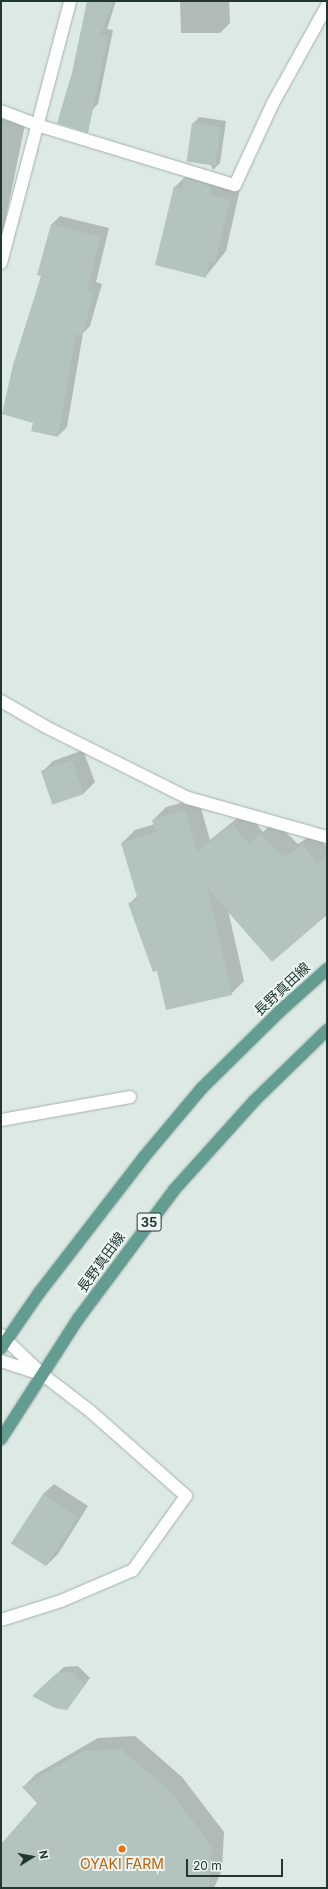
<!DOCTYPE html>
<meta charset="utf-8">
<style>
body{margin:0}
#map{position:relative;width:328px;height:1889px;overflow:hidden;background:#dde9e4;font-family:Inter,"Noto Sans JP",sans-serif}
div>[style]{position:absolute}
.shadow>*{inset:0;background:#0003}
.building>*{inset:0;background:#b3c3bd;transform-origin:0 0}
.roads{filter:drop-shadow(0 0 1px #a1b0ab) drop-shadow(0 0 1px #a1b0ab)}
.street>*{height:12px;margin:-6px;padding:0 6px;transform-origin:6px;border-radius:6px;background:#fff}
.secondary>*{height:12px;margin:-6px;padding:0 6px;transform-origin:6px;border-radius:6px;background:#fff}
.primary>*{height:12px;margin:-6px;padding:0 6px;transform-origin:6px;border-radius:6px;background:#639d91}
.dots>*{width:11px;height:11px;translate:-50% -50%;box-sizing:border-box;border:2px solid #edf6f2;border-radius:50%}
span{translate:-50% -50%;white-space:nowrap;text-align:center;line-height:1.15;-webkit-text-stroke:4px #edf6f2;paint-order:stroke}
.shield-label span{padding:1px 3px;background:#edf6f2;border:1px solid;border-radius:3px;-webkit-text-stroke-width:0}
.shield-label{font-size:13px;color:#203732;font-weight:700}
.street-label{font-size:14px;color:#203732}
.food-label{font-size:14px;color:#c56008}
.frame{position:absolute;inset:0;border:2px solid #203732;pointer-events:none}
.north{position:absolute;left:12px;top:1837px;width:40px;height:40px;-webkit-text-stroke:3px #edf6f2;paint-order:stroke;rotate:79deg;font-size:11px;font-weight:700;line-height:16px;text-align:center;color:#203732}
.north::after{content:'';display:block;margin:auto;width:14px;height:18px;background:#203732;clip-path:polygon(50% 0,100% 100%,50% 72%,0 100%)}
.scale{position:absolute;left:186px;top:1859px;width:97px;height:18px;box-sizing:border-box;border:2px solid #203732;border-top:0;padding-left:5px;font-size:12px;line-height:14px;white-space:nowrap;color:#203732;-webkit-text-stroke:3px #edf6f2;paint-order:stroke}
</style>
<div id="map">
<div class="shadow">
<div style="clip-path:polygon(88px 1px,116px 1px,107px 29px,113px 30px,98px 104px,92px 110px,73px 73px)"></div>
<div style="clip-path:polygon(180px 1px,229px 1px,230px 23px,220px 33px,181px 33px)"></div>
<div style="clip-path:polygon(1px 110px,27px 115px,1px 241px)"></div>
<div style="clip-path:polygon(199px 117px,226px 121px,220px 163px,213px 170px,193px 124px)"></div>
<div style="clip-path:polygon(186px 176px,240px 189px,226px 251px,206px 276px,175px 187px)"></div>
<div style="clip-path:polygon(60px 216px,109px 228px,96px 282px,102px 284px,90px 326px,83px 333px,67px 427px,58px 436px,42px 275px,52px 224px)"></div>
<div style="clip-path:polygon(83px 750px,95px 782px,84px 793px,54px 803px,42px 772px,53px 761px)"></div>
<div style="clip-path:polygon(198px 798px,210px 840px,246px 811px,263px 832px,274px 821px,298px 844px,316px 832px,327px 847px,327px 914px,228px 910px,244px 981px,231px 994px,158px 970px,130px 903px,138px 895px,122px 843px,135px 830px,155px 824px,153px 820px,166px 807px)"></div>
<div style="clip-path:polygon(54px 1484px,88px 1506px,58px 1554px,47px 1565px,43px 1494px)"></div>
<div style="clip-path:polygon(78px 1666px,90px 1678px,67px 1709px,39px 1690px,64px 1667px)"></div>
<div style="clip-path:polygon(135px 1736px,182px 1777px,224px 1832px,222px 1870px,214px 1888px,1px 1888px,1px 1846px,39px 1803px,23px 1787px,36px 1774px,98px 1738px)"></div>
</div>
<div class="building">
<div style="clip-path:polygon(87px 1px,113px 1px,101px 35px,108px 36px,88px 133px,57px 123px,72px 73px)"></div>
<div style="left:192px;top:123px;width:29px;height:39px;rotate:8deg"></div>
<div style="clip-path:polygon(184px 177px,211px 186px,210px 195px,230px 200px,215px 263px,210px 261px,206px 278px,155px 265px,174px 186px,182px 188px)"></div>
<div style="clip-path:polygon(51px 224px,101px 237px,87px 291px,94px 293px,82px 336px,76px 334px,58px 437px,31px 431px,33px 423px,2px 414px,13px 365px,41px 276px,37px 275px)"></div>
<div style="left:72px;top:760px;width:36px;height:33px;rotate:71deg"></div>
<div style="clip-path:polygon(185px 810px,197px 851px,233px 824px,249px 844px,260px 833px,284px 857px,303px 844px,317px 864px,327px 858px,327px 915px,272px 962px,208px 889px,232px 995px,166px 1010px,157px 971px,153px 972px,128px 903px,138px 900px,121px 843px,156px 832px,152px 820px)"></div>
<div style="left:43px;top:1494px;width:42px;height:59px;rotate:33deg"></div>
<div style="clip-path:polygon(72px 1672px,85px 1685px,67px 1710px,55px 1708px,32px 1696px,57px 1673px)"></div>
<div style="clip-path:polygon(121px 1749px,169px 1790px,212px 1846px,209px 1888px,1px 1888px,1px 1844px,37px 1803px,22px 1787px,84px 1751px)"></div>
</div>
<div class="roads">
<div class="street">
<div style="left:1px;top:111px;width:39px;rotate:21deg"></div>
<div style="left:37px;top:125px;width:207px;rotate:16.9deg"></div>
<div style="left:235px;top:185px;width:90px;rotate:-65.1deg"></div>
<div style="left:273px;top:103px;width:111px;rotate:-60.9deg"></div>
<div style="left:1px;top:263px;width:271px;rotate:-75.2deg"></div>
<div style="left:1px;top:701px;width:52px;rotate:30deg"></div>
<div style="left:46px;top:727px;width:159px;rotate:26.6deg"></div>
<div style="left:188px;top:798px;width:144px;rotate:15.7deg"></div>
<div style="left:1px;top:1120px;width:131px;rotate:-10.1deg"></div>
<div style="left:1px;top:1620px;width:63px;rotate:-17.6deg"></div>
<div style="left:61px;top:1601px;width:78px;rotate:-23.3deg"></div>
<div style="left:133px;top:1570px;width:91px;rotate:-54.4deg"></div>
</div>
<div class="secondary">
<div style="left:1px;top:1335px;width:57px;rotate:43.6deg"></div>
<div style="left:42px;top:1374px;width:61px;rotate:37.6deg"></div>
<div style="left:90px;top:1411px;width:128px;rotate:41.5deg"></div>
<div style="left:1px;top:1361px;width:42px;rotate:18deg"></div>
</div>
<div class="primary">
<div style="left:1px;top:1348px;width:67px;rotate:-55.4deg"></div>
<div style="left:39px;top:1293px;width:172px;rotate:-52.3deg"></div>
<div style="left:144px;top:1157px;width:89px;rotate:-50deg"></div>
<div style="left:201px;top:1089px;width:108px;rotate:-44.6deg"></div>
<div style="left:278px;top:1013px;width:66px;rotate:-41.9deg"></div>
<div style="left:1px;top:1439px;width:143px;rotate:-57.3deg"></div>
<div style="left:78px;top:1319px;width:161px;rotate:-53.3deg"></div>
<div style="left:174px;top:1190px;width:120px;rotate:-48deg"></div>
<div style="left:254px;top:1101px;width:102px;rotate:-44.2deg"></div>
</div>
</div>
<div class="dots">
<div style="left:122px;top:1849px;background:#e8710a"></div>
</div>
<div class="shield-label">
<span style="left:149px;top:1222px">35</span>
</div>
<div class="street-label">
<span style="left:282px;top:989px;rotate:-43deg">長野真田線</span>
<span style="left:101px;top:1262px;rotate:-54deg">長野真田線</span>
</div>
<div class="food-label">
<span style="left:122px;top:1864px">OYAKI FARM</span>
</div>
<div class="frame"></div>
<div class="north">N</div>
<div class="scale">20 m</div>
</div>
